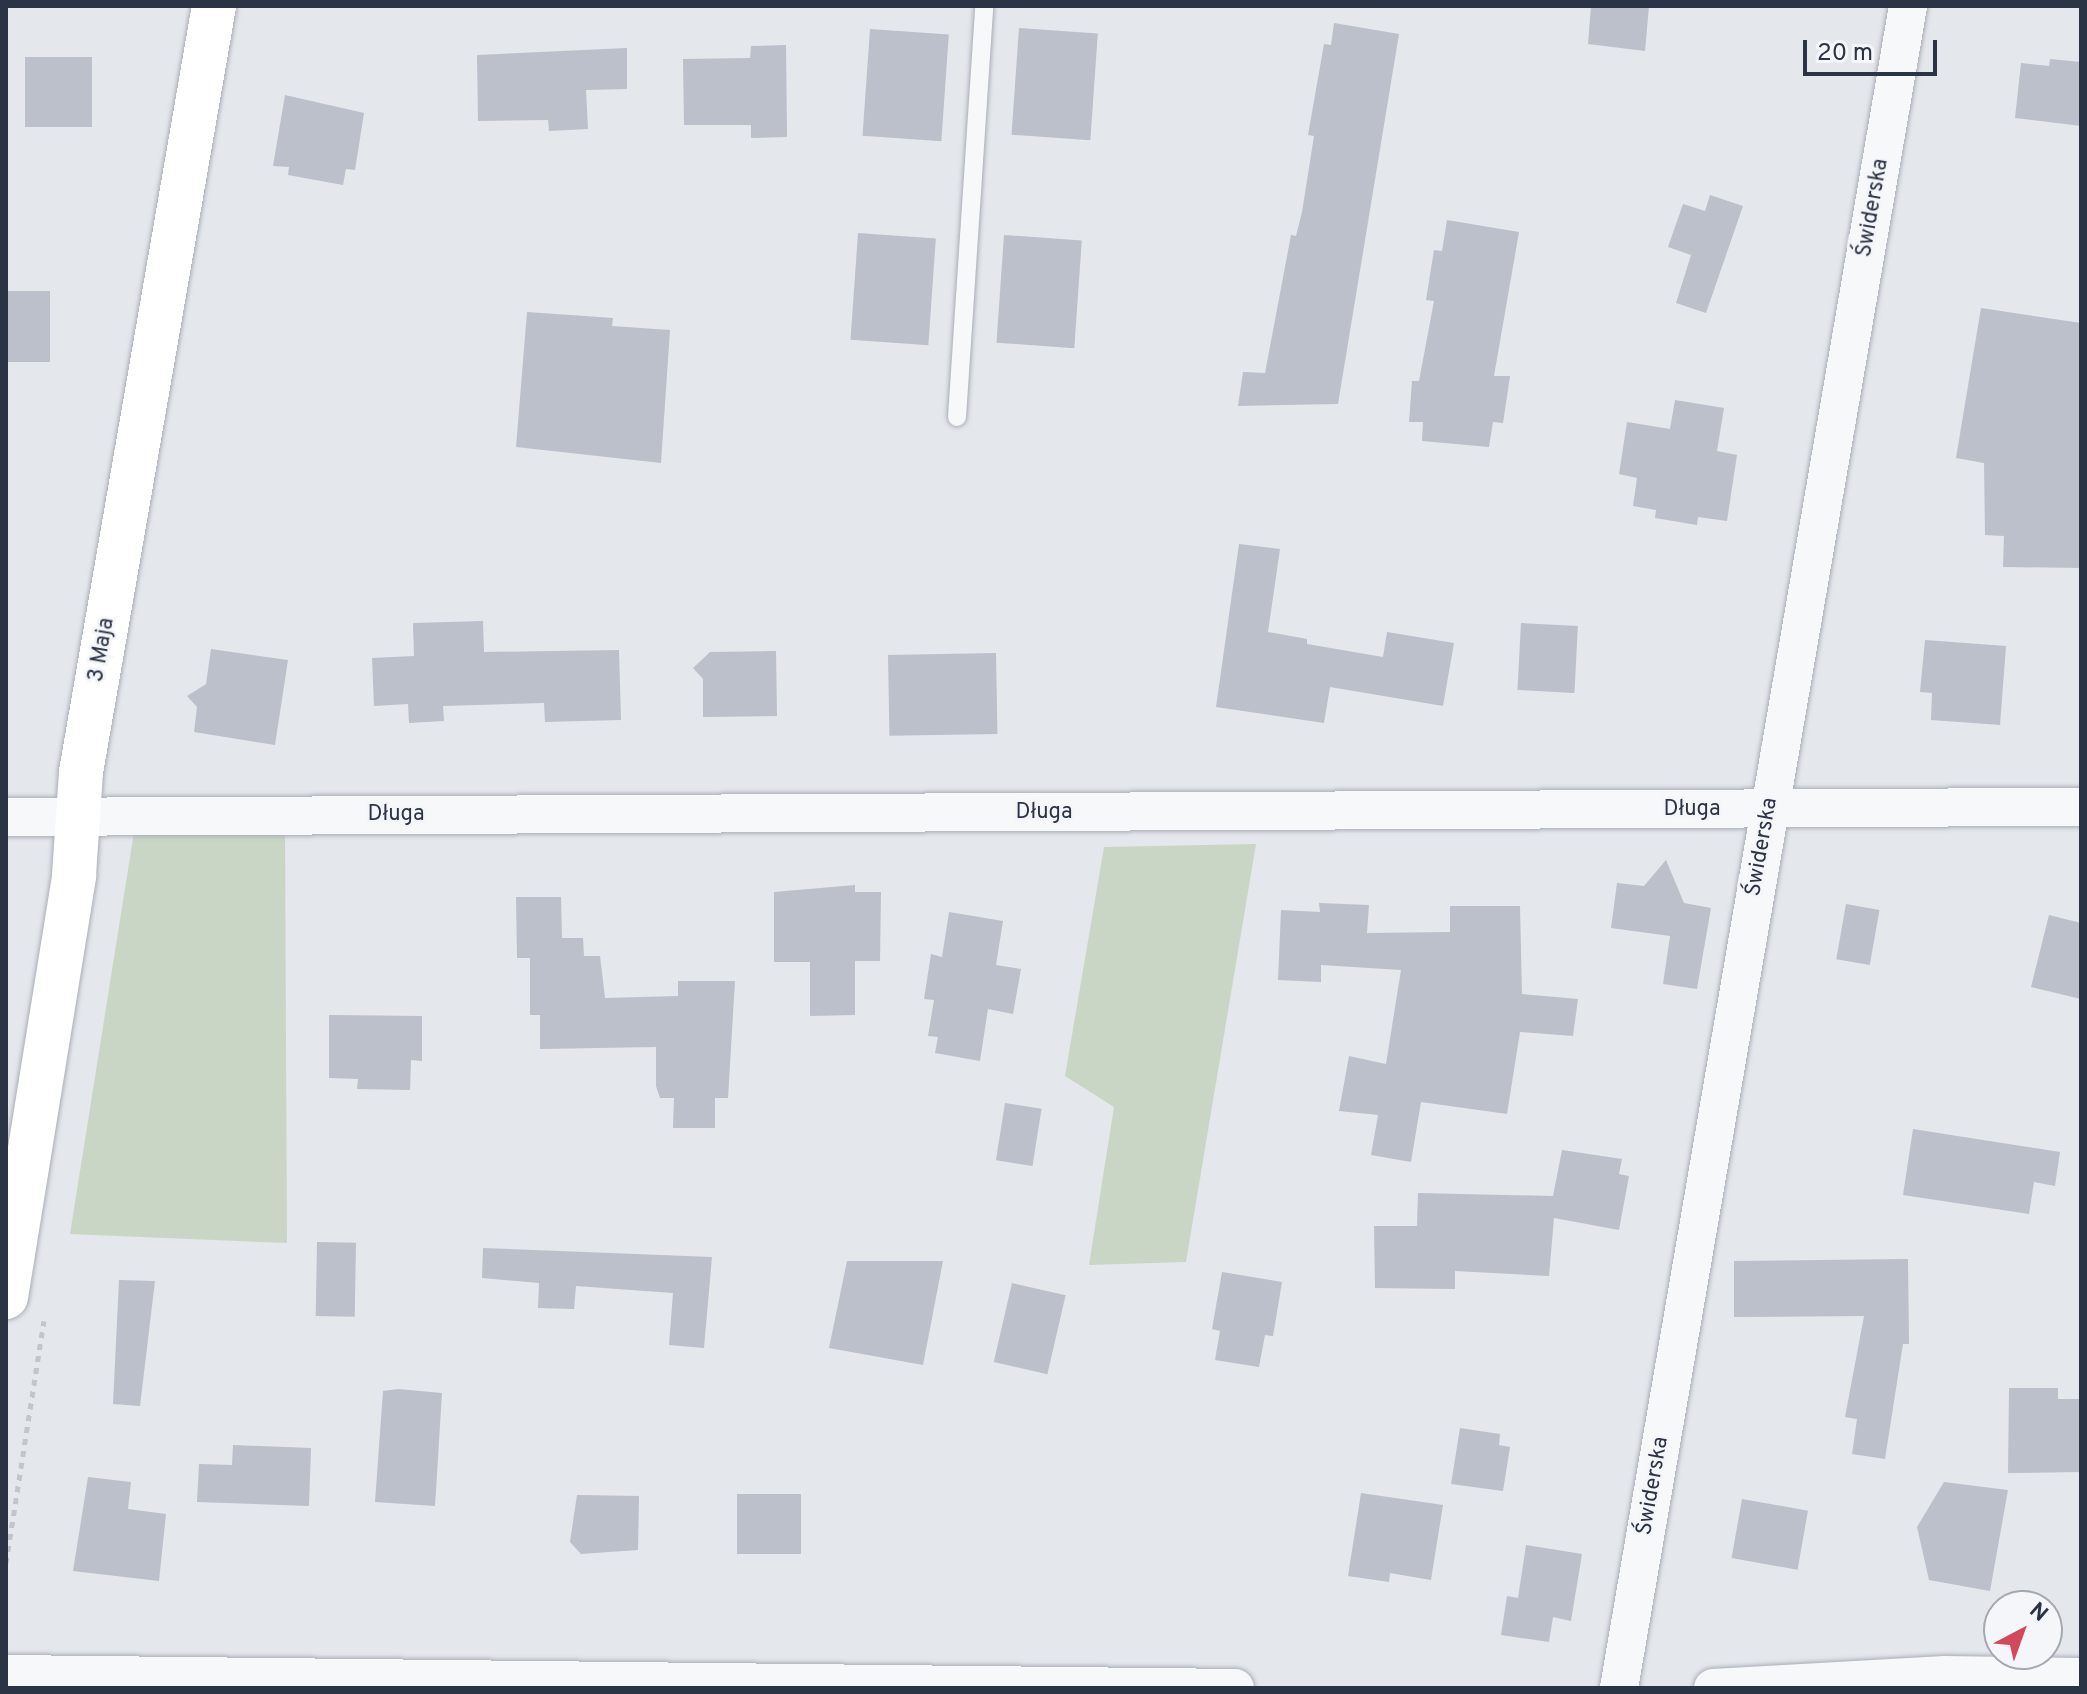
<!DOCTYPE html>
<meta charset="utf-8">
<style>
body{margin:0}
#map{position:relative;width:2087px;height:1694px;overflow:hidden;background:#e4e7ec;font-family:Overpass,sans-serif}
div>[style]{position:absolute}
.green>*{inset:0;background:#c9d6c5}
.building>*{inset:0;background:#bbc0ca;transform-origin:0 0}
.path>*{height:5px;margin-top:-2.5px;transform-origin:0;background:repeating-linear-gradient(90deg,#c2c5cb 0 6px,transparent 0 12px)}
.roads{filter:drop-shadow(0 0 2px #a9aeb7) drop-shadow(0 0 2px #a9aeb7)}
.lane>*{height:18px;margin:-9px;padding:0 9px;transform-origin:9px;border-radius:9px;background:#f7f8fa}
.street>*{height:38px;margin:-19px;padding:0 19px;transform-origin:19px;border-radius:19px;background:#f7f8fa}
.secondary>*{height:44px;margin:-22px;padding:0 22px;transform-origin:22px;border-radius:22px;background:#fff}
span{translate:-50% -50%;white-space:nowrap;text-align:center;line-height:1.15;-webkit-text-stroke:6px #f4f6f9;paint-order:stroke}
.street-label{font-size:22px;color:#2b3445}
.frame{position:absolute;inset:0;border:8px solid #2b3445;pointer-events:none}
.north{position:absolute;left:1983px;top:1590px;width:80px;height:80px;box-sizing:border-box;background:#f4f6f9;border:2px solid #a4a8b1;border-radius:50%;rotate:41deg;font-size:22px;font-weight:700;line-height:32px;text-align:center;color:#2b3445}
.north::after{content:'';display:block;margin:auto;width:28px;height:36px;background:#d1495b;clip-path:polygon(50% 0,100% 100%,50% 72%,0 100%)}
.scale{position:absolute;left:1803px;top:40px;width:134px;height:36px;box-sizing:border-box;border:4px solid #2b3445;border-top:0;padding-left:10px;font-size:24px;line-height:28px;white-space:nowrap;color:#2b3445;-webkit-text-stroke:6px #f4f6f9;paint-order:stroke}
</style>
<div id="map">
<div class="green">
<div style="clip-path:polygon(134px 832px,285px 834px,287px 1243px,70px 1234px)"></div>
<div style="clip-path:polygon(1256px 844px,1186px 1262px,1089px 1265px,1114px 1107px,1065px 1076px,1104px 847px)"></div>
</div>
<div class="building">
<div style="clip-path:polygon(1591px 6px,1649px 6px,1645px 51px,1588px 44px)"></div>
<div style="clip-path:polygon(1334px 23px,1399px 34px,1338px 404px,1238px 406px,1243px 372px,1265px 373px,1291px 235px,1296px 236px,1302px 212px,1314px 136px,1308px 135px,1324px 44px,1331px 45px)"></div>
<div style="left:1019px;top:28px;width:79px;height:107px;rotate:4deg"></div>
<div style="left:870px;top:29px;width:79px;height:107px;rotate:4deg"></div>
<div style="clip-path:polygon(786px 45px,787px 137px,751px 138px,751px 125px,684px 125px,683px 59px,750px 58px,751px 46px)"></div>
<div style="clip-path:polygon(627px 48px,627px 89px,586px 90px,588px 129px,549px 131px,548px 120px,478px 121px,477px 55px)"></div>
<div style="left:25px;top:57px;width:67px;height:70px"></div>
<div style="clip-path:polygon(2050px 59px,2081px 62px,2081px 126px,2015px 118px,2021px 63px,2049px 66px)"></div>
<div style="clip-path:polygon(285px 95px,364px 113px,355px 170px,346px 169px,343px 185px,288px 175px,289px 167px,273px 166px)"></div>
<div style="clip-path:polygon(1710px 195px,1743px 206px,1706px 313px,1676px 303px,1691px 255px,1668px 247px,1683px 204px,1705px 211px)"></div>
<div style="clip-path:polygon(1447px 220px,1519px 232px,1494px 376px,1510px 376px,1503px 423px,1493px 422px,1489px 447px,1422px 441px,1423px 422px,1409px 422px,1412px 381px,1419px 381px,1434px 301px,1426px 300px,1434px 250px,1442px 251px)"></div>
<div style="left:858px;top:233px;width:78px;height:107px;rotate:4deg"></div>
<div style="left:1004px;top:235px;width:78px;height:108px;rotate:4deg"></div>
<div style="left:6px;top:291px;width:44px;height:71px"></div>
<div style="clip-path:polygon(1981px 308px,2081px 323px,2081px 568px,2003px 567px,2004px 536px,1985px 535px,1984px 463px,1956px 458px)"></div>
<div style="clip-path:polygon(527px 312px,613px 318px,612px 326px,670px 330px,661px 463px,516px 447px)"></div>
<div style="clip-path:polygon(1675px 400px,1724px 408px,1717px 451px,1737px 455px,1727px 521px,1698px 517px,1697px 525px,1655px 518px,1656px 510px,1633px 506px,1637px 478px,1619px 474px,1627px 422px,1670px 429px)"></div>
<div style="clip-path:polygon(1239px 544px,1280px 549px,1268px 632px,1307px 639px,1307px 644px,1383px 657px,1387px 632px,1454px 643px,1443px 706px,1330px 687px,1324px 723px,1216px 707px)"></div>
<div style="clip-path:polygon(483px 621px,484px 652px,619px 650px,621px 720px,545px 722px,544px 703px,443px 706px,444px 721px,409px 723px,408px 704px,374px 706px,372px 658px,414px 656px,413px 623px)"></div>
<div style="left:1521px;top:623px;width:57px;height:67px;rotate:3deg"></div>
<div style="clip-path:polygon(1925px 640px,2006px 646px,2000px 725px,1931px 720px,1932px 693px,1920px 692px)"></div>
<div style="clip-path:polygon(211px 649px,288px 660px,275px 745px,194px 732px,197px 707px,187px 696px,206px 684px)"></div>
<div style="clip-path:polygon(776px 651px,777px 716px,703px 717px,703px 679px,693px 668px,710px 652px)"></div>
<div style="left:996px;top:653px;width:81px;height:108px;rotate:89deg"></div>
<div style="clip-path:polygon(1666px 860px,1684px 903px,1711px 908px,1697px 989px,1663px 984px,1670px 936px,1611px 928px,1617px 883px,1644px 886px)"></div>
<div style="clip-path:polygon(855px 885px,855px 892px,881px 892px,880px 961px,855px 961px,855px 1015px,810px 1016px,810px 962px,774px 962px,774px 892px)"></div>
<div style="clip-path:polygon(516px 897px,561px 897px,562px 938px,583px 938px,584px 956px,600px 956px,605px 998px,678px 996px,678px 981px,735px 981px,728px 1098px,715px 1098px,715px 1128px,673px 1128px,674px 1098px,660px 1098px,656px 1086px,656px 1047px,540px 1049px,540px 1015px,530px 1015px,530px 958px,517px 958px)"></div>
<div style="clip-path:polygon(1319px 903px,1369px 905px,1367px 933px,1450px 932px,1450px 906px,1520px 906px,1522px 994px,1578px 999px,1573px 1036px,1520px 1032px,1507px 1114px,1421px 1102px,1411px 1162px,1371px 1155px,1378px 1115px,1339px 1111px,1349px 1056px,1386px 1064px,1401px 970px,1321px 965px,1321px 982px,1278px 980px,1281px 910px,1320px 912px)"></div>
<div style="left:1846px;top:904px;width:34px;height:56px;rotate:10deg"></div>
<div style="clip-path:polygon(949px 912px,1003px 921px,996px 965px,1021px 969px,1013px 1014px,988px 1009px,980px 1061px,935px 1053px,938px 1037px,928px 1036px,934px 1000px,924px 999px,931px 954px,942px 957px)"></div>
<div style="clip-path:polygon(2049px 915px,2081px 923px,2081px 999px,2031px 987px)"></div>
<div style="clip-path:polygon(329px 1015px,422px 1016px,422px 1061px,411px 1060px,410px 1090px,357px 1089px,358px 1079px,329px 1078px)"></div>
<div style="left:1005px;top:1103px;width:37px;height:58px;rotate:9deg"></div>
<div style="clip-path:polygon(1913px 1129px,2060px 1152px,2055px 1186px,2034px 1182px,2029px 1214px,1903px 1195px)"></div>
<div style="clip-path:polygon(1562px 1150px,1622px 1159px,1619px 1174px,1629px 1176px,1619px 1230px,1554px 1218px,1549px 1276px,1455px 1271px,1455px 1289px,1375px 1288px,1374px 1226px,1417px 1226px,1418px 1193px,1553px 1196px)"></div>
<div style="left:317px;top:1242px;width:39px;height:74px;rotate:1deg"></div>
<div style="clip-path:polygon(483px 1248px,712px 1257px,704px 1348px,669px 1345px,673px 1293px,576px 1286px,574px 1309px,538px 1308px,539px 1283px,482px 1278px)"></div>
<div style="clip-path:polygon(1908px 1259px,1909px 1344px,1903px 1344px,1885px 1459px,1852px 1454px,1857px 1419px,1845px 1417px,1864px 1316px,1734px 1317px,1734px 1261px)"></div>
<div style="clip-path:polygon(847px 1261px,943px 1261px,923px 1365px,829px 1348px)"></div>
<div style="clip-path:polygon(1222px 1272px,1282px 1282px,1273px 1336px,1265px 1335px,1259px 1367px,1215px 1360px,1220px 1331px,1212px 1329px)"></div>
<div style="clip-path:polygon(119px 1280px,155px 1281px,140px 1406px,113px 1404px)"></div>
<div style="left:1012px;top:1283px;width:55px;height:81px;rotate:13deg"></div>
<div style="clip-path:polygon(2009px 1388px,2058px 1388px,2058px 1399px,2081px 1399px,2081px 1472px,2008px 1473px)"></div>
<div style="clip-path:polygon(398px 1389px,442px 1393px,435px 1506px,375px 1502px,383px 1391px)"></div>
<div style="clip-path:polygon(1460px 1428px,1500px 1434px,1499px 1445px,1510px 1447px,1503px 1491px,1451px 1484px)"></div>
<div style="clip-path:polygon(233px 1445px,311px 1448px,309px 1506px,197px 1502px,199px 1464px,232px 1465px)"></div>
<div style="clip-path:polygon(88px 1477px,131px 1482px,128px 1509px,166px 1514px,159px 1581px,73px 1571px)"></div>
<div style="clip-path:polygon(1944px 1482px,2008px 1490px,1990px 1591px,1929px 1580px,1917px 1527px)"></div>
<div style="clip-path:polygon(1361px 1493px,1443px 1505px,1431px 1580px,1390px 1573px,1389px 1582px,1348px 1576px)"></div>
<div style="left:801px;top:1494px;width:60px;height:64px;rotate:90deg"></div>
<div style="clip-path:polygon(577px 1495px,639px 1496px,638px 1550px,581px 1554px,570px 1542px)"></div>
<div style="left:1742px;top:1499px;width:67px;height:60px;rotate:10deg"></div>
<div style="clip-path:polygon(1526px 1545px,1582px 1554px,1571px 1621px,1553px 1617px,1549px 1642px,1501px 1635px,1507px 1596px,1518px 1598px)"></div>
</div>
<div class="path">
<div style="left:6px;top:1563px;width:245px;rotate:-81.1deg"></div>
</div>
<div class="roads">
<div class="lane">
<div style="left:957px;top:417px;width:412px;rotate:-86.2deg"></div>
</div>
<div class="street">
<div style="left:6px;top:817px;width:2075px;rotate:-0.28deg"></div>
<div style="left:6px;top:1674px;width:1229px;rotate:0.65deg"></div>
<div style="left:1619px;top:1688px;width:1707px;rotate:-80.25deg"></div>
<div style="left:1713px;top:1688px;width:232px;rotate:-3.2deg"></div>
<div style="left:1945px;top:1675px;width:136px;rotate:0.8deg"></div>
</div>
<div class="secondary">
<div style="left:6px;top:1297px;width:427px;rotate:-80.8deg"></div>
<div style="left:74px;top:875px;width:103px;rotate:-86.1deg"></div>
<div style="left:81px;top:772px;width:777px;rotate:-80.15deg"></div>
</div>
</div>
<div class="street-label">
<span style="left:1873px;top:208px;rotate:-80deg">Świderska</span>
<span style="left:102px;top:650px;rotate:-80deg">3 Maja</span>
<span style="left:1692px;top:810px">Długa</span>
<span style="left:1044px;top:813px">Długa</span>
<span style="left:396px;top:815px">Długa</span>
<span style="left:1762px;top:847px;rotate:-80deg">Świderska</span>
<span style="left:1653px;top:1486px;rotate:-80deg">Świderska</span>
</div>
<div class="frame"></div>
<div class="north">N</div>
<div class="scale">20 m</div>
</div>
